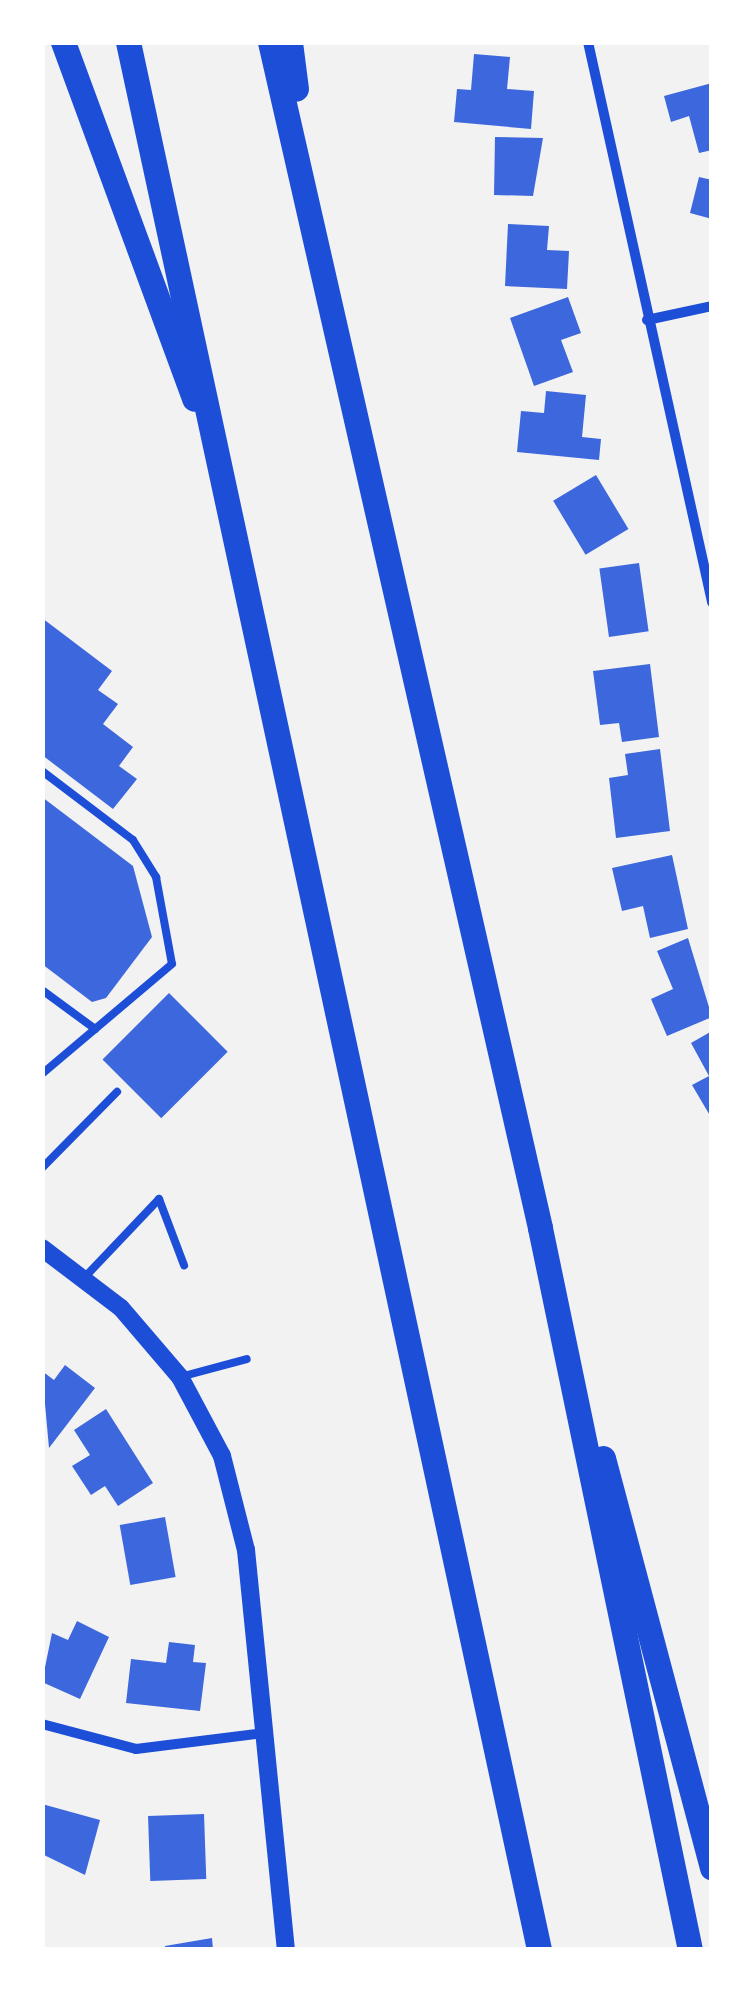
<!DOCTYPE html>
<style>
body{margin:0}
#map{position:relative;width:754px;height:1992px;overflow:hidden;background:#f2f2f2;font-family:Helvetica,sans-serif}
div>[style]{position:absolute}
.building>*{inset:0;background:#3d67dc;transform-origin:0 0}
.service>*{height:8px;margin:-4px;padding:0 4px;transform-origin:4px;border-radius:4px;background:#1d4ed8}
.minor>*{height:10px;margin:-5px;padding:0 5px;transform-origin:5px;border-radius:5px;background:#1d4ed8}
.tertiary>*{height:18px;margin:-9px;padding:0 9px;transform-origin:9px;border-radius:9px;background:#1d4ed8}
.motorway>*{height:25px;margin:-12.5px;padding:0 12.5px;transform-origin:12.5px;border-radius:12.5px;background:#1d4ed8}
span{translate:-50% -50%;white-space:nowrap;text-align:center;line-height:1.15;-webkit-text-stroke:8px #fff;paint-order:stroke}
.frame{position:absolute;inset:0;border:45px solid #fff;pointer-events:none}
</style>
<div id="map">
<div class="building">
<div style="clip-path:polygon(474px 54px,510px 57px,507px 89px,534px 91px,531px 129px,454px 122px,457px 89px,471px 90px)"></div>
<div style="clip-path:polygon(712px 83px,712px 150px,699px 153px,689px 116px,671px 122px,664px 96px)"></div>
<div style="clip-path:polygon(495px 137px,543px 138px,533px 196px,494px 195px)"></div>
<div style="clip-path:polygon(699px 177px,712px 180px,712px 219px,690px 213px)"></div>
<div style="clip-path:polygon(508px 224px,549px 226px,547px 250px,569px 251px,567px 289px,505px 286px)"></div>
<div style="clip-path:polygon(568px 297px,581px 333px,561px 340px,573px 372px,534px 386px,510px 318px)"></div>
<div style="clip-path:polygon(546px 391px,586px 395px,582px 437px,601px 439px,599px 460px,517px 452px,521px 411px,544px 413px)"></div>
<div style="left:596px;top:475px;width:63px;height:50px;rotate:59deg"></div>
<div style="left:639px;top:563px;width:69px;height:40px;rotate:82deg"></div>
<div style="clip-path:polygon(42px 618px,112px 671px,98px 690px,118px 704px,103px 724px,133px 747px,119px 766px,137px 779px,113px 809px,42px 755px)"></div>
<div style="clip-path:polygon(650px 664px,659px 737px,622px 742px,619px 723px,600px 725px,593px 671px)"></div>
<div style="clip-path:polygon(660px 749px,670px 831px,616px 838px,609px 778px,628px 775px,625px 754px)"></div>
<div style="clip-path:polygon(42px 797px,133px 866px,152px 937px,106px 998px,92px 1002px,42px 964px)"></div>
<div style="clip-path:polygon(672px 855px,688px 929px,650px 938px,643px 906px,622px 911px,612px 868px)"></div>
<div style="clip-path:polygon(688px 938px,712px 1017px,667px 1036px,651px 999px,673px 989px,657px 951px)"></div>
<div style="left:169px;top:993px;width:83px;height:94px;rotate:45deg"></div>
<div style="clip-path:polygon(712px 1031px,712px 1119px,692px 1085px,709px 1076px,691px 1043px)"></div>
<div style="clip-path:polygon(65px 1365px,95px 1388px,49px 1448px,42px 1371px,54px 1380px)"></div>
<div style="clip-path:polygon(106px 1409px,153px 1483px,118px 1506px,105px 1486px,91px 1495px,72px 1466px,90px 1455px,74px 1430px)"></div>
<div style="left:165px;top:1517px;width:61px;height:46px;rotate:80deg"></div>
<div style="clip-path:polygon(77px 1621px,109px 1637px,80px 1699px,42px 1682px,52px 1633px,68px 1640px)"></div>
<div style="clip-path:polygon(169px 1642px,195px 1645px,193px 1662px,206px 1663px,200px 1711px,126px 1703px,131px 1659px,166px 1663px)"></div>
<div style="clip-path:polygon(42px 1804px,100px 1820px,85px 1875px,42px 1854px)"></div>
<div style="left:204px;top:1814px;width:65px;height:56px;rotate:88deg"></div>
<div style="clip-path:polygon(212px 1938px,213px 1950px,165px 1950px,165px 1946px)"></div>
</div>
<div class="service">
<div style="left:42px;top:771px;width:114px;rotate:37.2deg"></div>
<div style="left:133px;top:840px;width:44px;rotate:58.1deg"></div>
<div style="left:156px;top:877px;width:88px;rotate:79.6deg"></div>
<div style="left:172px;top:964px;width:170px;rotate:139.8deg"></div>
<div style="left:42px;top:990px;width:66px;rotate:36.3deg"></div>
<div style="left:42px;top:1168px;width:107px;rotate:-45.4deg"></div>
<div style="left:84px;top:1278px;width:109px;rotate:-46.5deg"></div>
<div style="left:159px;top:1199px;width:71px;rotate:69.3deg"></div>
<div style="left:180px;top:1377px;width:69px;rotate:-15deg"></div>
</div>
<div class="minor">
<div style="left:588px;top:42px;width:574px;rotate:77.51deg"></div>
<div style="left:647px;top:320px;width:66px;rotate:-12.2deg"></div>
<div style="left:42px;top:1724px;width:97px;rotate:14.9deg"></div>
<div style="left:136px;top:1749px;width:129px;rotate:-7.1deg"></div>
</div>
<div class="tertiary">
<div style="left:42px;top:1248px;width:99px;rotate:37.2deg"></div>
<div style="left:121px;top:1308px;width:91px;rotate:49.5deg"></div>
<div style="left:180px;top:1377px;width:89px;rotate:62deg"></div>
<div style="left:222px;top:1456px;width:97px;rotate:75.7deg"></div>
<div style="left:246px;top:1550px;width:402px;rotate:84.3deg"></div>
</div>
<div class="motorway">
<div style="left:63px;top:42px;width:380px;rotate:69.8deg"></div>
<div style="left:128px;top:42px;width:1952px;rotate:77.84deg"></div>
<div style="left:270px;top:42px;width:1216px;rotate:77.17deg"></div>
<div style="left:540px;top:1228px;width:737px;rotate:78.26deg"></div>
<div style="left:290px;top:42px;width:47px;rotate:82.7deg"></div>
<div style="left:603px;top:1458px;width:424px;rotate:75.1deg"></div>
</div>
<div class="frame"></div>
</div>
